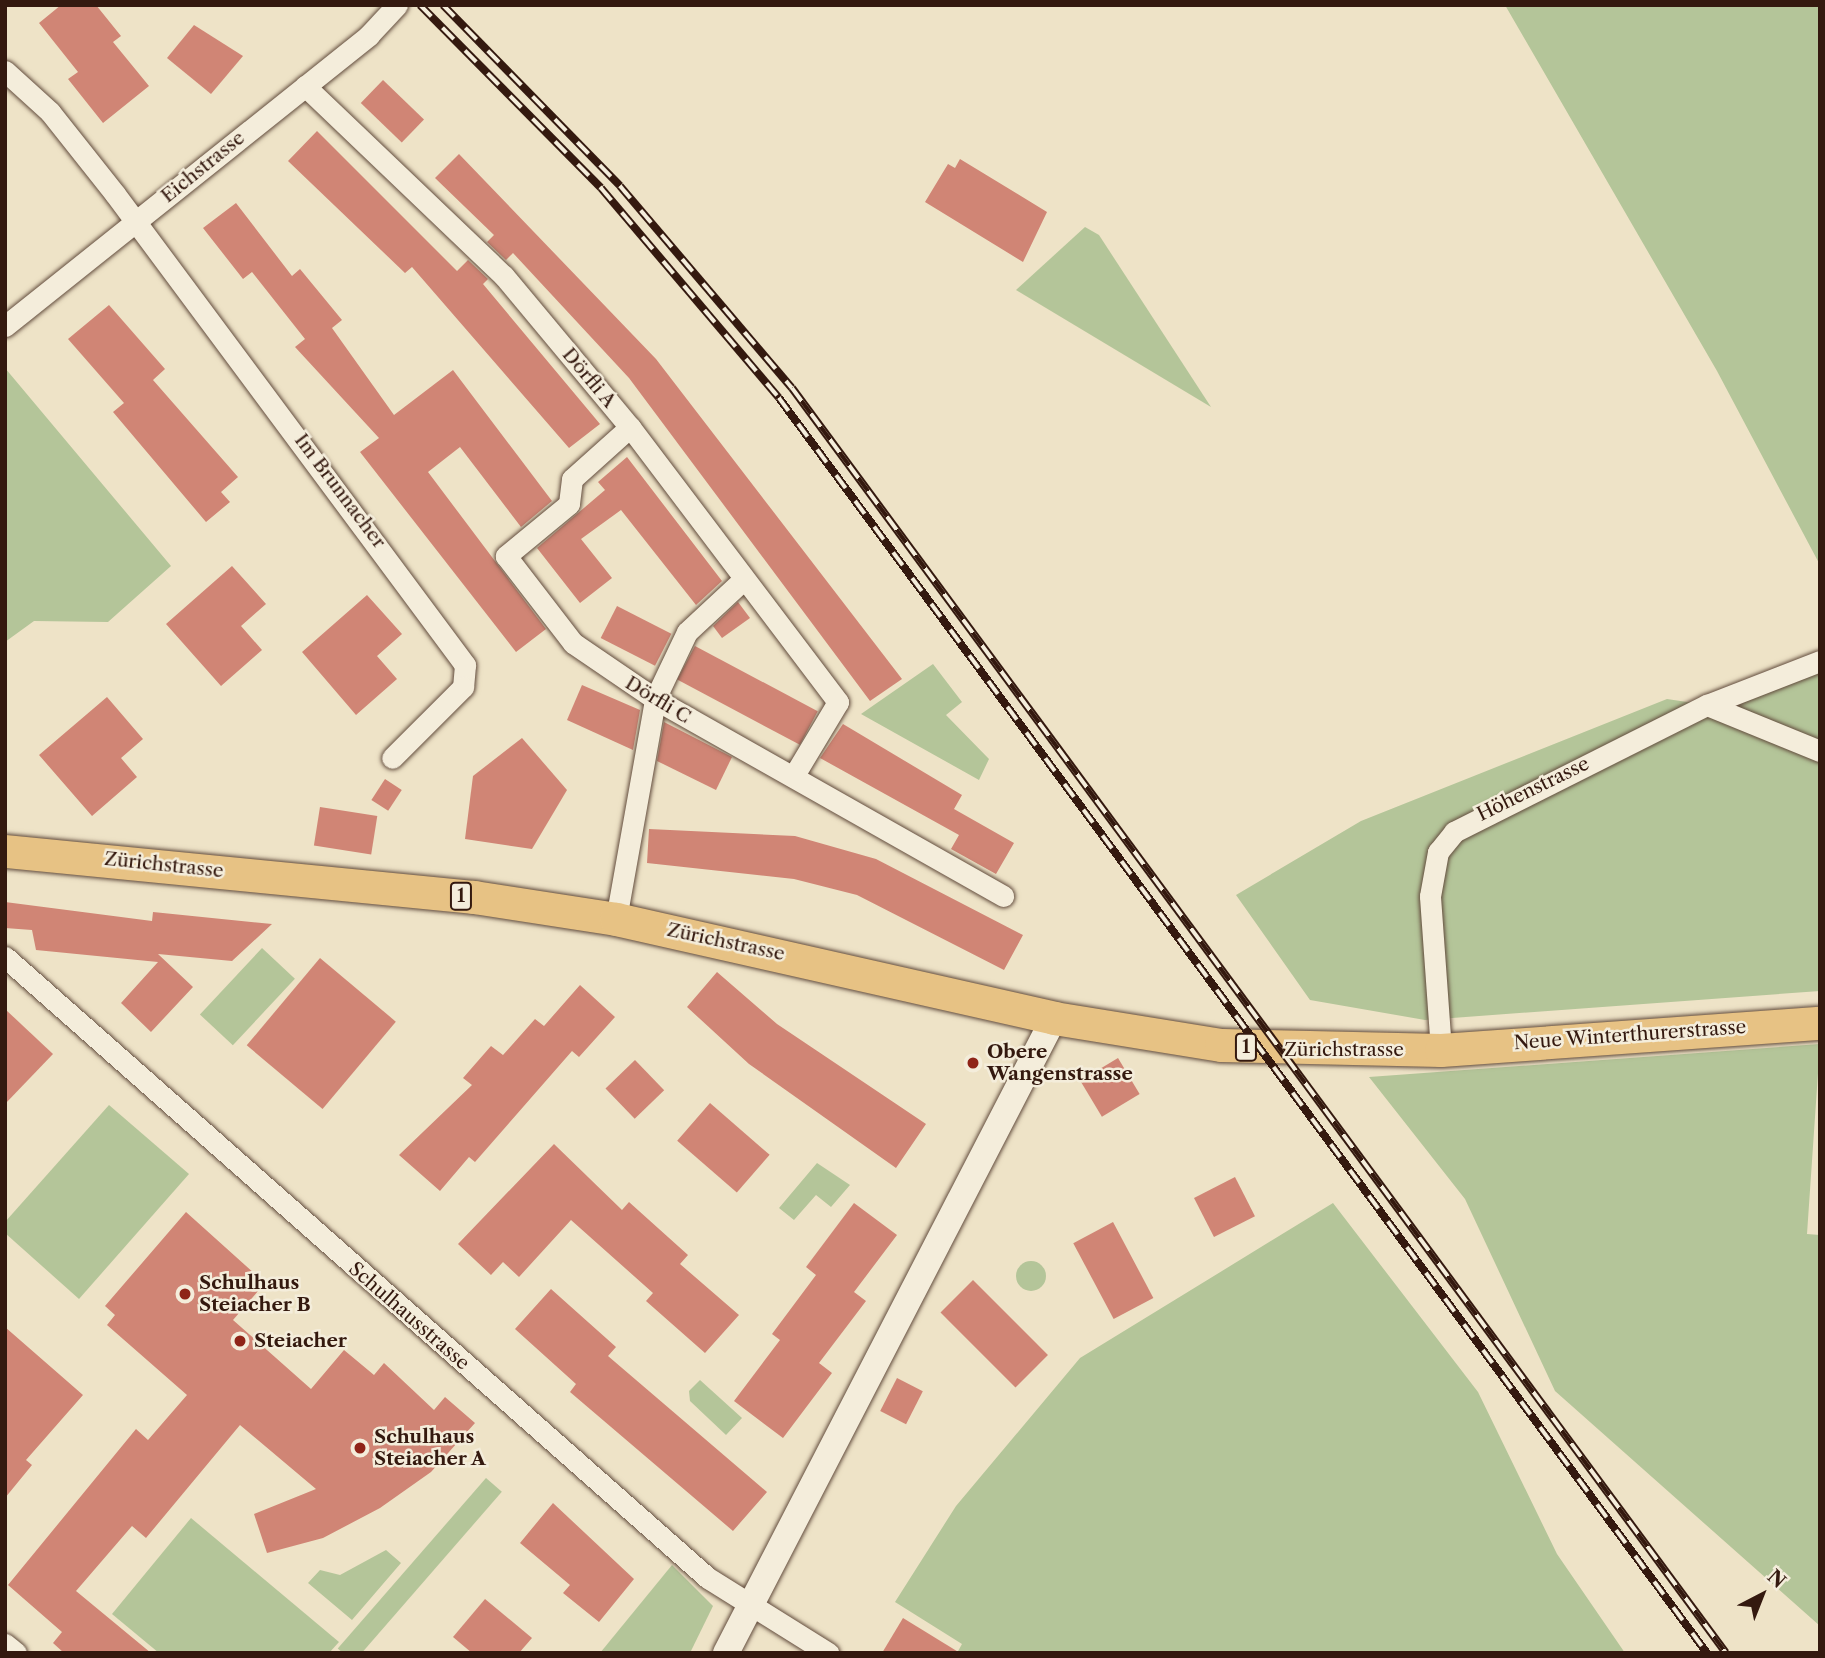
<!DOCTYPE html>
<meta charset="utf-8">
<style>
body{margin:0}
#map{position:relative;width:1825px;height:1658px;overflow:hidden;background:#eee3c7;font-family:"Libre Caslon Text",serif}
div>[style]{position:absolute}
.green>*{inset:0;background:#b4c599;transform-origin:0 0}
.round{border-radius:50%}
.building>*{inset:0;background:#d08575;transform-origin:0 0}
.roads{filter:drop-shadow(0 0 2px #624c3d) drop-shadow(0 0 2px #624c3d)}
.minor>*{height:21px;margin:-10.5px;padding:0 10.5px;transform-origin:10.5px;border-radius:10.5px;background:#f4eddb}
.tertiary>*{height:26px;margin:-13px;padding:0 13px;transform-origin:13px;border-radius:13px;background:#f4eddb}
.primary>*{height:33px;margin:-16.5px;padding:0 16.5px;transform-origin:16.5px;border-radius:16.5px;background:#e7c284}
.rail>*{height:8px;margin-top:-4px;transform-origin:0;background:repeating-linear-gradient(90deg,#f4eddb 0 16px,#34190f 0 32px);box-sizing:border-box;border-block:2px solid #34190f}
.dots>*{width:19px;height:19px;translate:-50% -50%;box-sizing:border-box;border:4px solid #f4eddb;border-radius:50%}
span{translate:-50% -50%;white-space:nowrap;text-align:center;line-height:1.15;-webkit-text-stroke:5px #f4eddb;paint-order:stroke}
.shield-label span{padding:2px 5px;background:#f4eddb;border:2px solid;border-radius:5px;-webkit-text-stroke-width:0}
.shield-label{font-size:18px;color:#34190f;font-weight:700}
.street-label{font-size:19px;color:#34190f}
.poi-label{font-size:19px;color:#34190f;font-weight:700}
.left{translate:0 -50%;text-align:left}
.frame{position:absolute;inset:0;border:7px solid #34190f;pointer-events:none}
.north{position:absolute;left:1727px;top:1560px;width:70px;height:70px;-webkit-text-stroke:5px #f4eddb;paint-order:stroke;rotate:42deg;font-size:19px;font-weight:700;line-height:28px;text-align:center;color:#34190f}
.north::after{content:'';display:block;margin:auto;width:24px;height:32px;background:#34190f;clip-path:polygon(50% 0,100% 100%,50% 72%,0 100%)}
</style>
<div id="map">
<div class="green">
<div style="clip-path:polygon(1505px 5px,1820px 5px,1820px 565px,1717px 371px)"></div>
<div style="clip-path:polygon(1085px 227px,1099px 235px,1211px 407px,1016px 290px)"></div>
<div style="clip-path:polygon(5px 368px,171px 566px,108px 622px,34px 621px,5px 642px)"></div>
<div style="clip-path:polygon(933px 664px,962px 702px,946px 715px,989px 759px,979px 780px,861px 714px)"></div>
<div style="clip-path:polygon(1820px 671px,1820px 991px,1425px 1020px,1310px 1000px,1236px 895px,1361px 821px,1667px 699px,1707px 705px)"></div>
<div style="left:262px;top:948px;width:45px;height:91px;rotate:43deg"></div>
<div style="clip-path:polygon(1820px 1044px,1807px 1234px,1820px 1235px,1820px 1626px,1555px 1391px,1465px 1199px,1369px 1077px)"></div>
<div style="clip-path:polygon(109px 1105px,189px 1174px,79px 1299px,5px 1233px,5px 1222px)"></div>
<div style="clip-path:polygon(817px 1163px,850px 1185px,831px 1207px,816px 1195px,794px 1220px,779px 1208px)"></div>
<div style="clip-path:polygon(1333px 1203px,1478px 1392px,1557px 1554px,1625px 1653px,957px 1653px,962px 1644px,895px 1602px,956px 1506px,1080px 1358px)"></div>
<div class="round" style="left:1016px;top:1261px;width:30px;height:30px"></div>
<div style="clip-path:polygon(700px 1380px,742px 1418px,726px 1435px,690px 1401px,689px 1391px)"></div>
<div style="left:486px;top:1478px;width:21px;height:226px;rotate:41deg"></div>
<div style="clip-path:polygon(191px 1518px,339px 1642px,329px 1653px,159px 1653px,112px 1614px)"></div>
<div style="clip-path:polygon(386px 1550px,401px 1563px,352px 1620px,308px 1583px,320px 1570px,340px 1575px)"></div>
<div style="clip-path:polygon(672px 1565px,713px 1606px,690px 1653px,600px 1653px)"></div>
</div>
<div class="building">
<div style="clip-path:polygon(61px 5px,96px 5px,121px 36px,113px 42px,149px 86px,103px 123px,68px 79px,78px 72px,39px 23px)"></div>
<div style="clip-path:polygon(194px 25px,243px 56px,211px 94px,167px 58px)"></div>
<div style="left:383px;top:80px;width:57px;height:32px;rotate:44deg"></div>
<div style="clip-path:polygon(317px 131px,457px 271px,468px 260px,488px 279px,483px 284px,600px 424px,569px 448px,412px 267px,405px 273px,288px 161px)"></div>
<div style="clip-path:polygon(459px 154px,656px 359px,902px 679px,870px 701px,629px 378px,513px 253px,506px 260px,487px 242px,494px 235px,435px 178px)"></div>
<div style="clip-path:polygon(960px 159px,1047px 212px,1023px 262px,925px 202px,948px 164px,955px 168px)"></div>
<div style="clip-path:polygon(236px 203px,292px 276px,300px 269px,342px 320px,332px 328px,394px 415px,453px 370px,552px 501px,521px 527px,460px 447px,428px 472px,546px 629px,516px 652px,360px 452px,379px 438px,295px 347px,305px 339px,252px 272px,243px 279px,203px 228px)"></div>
<div style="clip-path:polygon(109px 305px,165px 369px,153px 380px,238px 477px,221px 492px,230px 502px,206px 522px,113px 412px,124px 403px,68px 339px)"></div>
<div style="clip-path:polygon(627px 457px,722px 581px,696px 605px,621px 510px,581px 539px,612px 578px,580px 603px,537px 548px,605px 490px,598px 482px)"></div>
<div style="clip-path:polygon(232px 566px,266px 604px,241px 626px,262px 650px,221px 686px,166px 624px)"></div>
<div style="clip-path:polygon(367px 595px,402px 634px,377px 656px,397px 679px,356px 715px,302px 652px)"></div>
<div style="clip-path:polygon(738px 602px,750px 618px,722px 638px,713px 626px)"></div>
<div style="left:617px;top:606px;width:61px;height:36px;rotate:27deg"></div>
<div style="left:695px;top:646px;width:139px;height:38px;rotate:28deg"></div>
<div style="clip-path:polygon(582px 685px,640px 710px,633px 750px,567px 720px)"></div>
<div style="clip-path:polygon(107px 697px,143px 739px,121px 758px,137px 777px,92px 816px,39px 755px)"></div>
<div style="clip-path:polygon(664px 722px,732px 757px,716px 790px,657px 761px)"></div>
<div style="clip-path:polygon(843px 724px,962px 795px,954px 809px,1014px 843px,996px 874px,951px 849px,959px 835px,820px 758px)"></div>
<div style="clip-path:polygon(522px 738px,567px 790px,532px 849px,465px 839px,473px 776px)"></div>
<div style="left:385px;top:779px;width:20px;height:25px;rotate:33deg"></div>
<div style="left:320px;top:807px;width:58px;height:39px;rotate:9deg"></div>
<div style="clip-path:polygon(649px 829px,795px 836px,876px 859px,1023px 935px,1004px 970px,857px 895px,794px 879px,647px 863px)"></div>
<div style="clip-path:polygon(5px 902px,152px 921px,153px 912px,272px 924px,232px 961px,158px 954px,193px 987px,151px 1032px,121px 1003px,158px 962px,36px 950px,32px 930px,5px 928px)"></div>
<div style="left:320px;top:958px;width:99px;height:114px;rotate:40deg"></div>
<div style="clip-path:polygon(717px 972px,777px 1024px,926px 1124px,896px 1168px,749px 1064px,687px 1007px)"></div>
<div style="clip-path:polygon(580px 985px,615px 1017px,579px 1057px,572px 1051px,475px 1162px,469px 1157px,440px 1191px,399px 1155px,472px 1085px,463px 1078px,491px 1046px,503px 1055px,535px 1019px,544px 1026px)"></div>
<div style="clip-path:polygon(5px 1009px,53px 1054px,5px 1104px)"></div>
<div style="left:1118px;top:1058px;width:42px;height:44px;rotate:59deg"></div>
<div style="left:635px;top:1060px;width:42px;height:41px;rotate:46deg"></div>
<div style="left:710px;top:1103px;width:79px;height:50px;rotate:41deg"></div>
<div style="clip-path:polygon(554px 1144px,622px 1210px,629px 1202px,688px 1255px,680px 1264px,739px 1315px,705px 1353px,646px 1301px,653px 1293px,571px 1220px,519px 1277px,503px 1262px,491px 1275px,458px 1244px)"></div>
<div style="left:1235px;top:1177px;width:44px;height:46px;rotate:63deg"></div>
<div style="clip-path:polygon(854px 1203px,897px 1235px,854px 1292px,866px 1301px,819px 1363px,832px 1373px,783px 1438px,734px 1401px,780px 1340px,772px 1334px,816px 1275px,806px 1267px)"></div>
<div style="clip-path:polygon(186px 1212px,265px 1283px,233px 1320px,311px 1389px,344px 1350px,374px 1375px,384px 1363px,434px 1410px,445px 1397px,475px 1423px,431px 1472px,380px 1508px,323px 1538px,267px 1553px,254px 1514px,316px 1489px,240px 1425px,146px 1538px,132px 1526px,76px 1591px,151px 1653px,64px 1653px,53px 1643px,62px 1632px,8px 1585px,136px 1429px,148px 1440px,187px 1395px,107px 1325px,115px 1315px,105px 1306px)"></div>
<div style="left:1113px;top:1222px;width:86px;height:45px;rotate:62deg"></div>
<div style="left:973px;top:1280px;width:106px;height:46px;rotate:45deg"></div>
<div style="clip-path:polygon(551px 1289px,616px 1347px,608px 1356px,767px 1492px,733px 1531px,570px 1392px,576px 1384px,515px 1329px)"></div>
<div style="clip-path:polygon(5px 1327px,83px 1395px,26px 1460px,32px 1465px,5px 1498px)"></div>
<div style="left:897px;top:1378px;width:29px;height:37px;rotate:27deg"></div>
<div style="clip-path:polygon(553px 1503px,634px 1579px,599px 1622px,563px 1593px,570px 1585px,520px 1543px)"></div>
<div style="clip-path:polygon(485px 1599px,532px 1638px,519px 1653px,472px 1653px,453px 1637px)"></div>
<div style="clip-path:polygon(903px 1618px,960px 1653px,882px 1653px)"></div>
</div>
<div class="roads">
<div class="minor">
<div style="left:5px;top:71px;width:61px;rotate:42.3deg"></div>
<div style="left:50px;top:112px;width:105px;rotate:51.6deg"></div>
<div style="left:115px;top:194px;width:587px;rotate:53.38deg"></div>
<div style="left:465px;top:665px;width:22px;rotate:95deg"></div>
<div style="left:463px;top:687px;width:100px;rotate:135deg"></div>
<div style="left:305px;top:86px;width:275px;rotate:43.7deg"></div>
<div style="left:504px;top:276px;width:197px;rotate:50.2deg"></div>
<div style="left:630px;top:427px;width:345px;rotate:52.9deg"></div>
<div style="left:838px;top:702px;width:87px;rotate:121deg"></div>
<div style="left:5px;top:326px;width:466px;rotate:-38.6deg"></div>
<div style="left:369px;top:35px;width:41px;rotate:-47deg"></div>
<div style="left:630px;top:427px;width:78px;rotate:138.1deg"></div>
<div style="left:572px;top:479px;width:25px;rotate:97deg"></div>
<div style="left:569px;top:504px;width:82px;rotate:140.5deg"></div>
<div style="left:506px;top:556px;width:110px;rotate:52.4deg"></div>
<div style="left:573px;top:643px;width:99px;rotate:34.3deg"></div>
<div style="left:655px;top:699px;width:400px;rotate:29.5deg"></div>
<div style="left:1707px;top:705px;width:122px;rotate:22.2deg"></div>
<div style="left:616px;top:919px;width:223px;rotate:-79.9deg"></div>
<div style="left:655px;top:699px;width:74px;rotate:-64.5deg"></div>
<div style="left:687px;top:632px;width:76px;rotate:-42.9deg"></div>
<div style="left:5px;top:957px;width:938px;rotate:41.46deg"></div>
<div style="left:708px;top:1578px;width:142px;rotate:32deg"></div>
<div style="left:1441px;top:1050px;width:154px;rotate:-94.1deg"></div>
<div style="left:1430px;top:896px;width:45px;rotate:-79.7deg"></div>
<div style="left:1438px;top:852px;width:26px;rotate:-51deg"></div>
<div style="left:1454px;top:832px;width:283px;rotate:-26.7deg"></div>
<div style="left:1707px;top:705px;width:121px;rotate:-21.3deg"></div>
<div style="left:5px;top:1644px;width:14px;rotate:39deg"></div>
</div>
<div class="tertiary">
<div style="left:726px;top:1653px;width:715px;rotate:-62.68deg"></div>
</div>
<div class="primary">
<div style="left:5px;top:851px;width:471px;rotate:5.6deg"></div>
<div style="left:474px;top:897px;width:144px;rotate:8.8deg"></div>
<div style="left:616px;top:919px;width:449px;rotate:12.7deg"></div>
<div style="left:1054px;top:1018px;width:169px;rotate:9.2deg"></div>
<div style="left:1221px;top:1045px;width:220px;rotate:1.3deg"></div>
<div style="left:1441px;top:1050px;width:380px;rotate:-4.1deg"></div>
</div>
</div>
<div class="rail">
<div style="left:420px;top:5px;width:257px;rotate:45.3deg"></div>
<div style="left:601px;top:188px;width:275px;rotate:49.7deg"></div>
<div style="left:779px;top:398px;width:1561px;rotate:53.52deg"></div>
<div style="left:443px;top:5px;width:253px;rotate:45.6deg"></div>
<div style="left:620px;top:186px;width:265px;rotate:49.6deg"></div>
<div style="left:792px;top:388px;width:1572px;rotate:53.56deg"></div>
</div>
<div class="dots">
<div style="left:973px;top:1063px;background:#8f2418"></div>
<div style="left:185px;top:1294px;background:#8f2418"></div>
<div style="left:240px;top:1341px;background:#8f2418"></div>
<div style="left:360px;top:1448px;background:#8f2418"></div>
</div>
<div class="shield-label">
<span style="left:461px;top:896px">1</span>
<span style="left:1246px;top:1047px">1</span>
</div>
<div class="street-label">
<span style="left:203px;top:167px;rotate:-39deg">Eichstrasse</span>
<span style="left:589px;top:378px;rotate:50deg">Dörfli A</span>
<span style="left:340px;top:491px;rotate:53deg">Im Brunnacher</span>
<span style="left:658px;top:700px;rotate:31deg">Dörfli C</span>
<span style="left:1533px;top:789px;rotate:-26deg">Höhenstrasse</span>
<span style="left:164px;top:865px;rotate:6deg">Zürichstrasse</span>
<span style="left:726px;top:942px;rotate:12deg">Zürichstrasse</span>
<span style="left:1630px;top:1035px;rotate:-4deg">Neue Winterthurerstrasse</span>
<span style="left:1344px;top:1050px">Zürichstrasse</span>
<span style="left:409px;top:1316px;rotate:41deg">Schulhausstrasse</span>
</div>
<div class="poi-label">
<span class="left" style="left:987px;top:1063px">Obere<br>Wangenstrasse</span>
<span class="left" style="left:199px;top:1294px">Schulhaus<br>Steiacher B</span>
<span class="left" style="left:254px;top:1341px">Steiacher</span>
<span class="left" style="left:374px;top:1448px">Schulhaus<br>Steiacher A</span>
</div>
<div class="frame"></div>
<div class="north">N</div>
</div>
